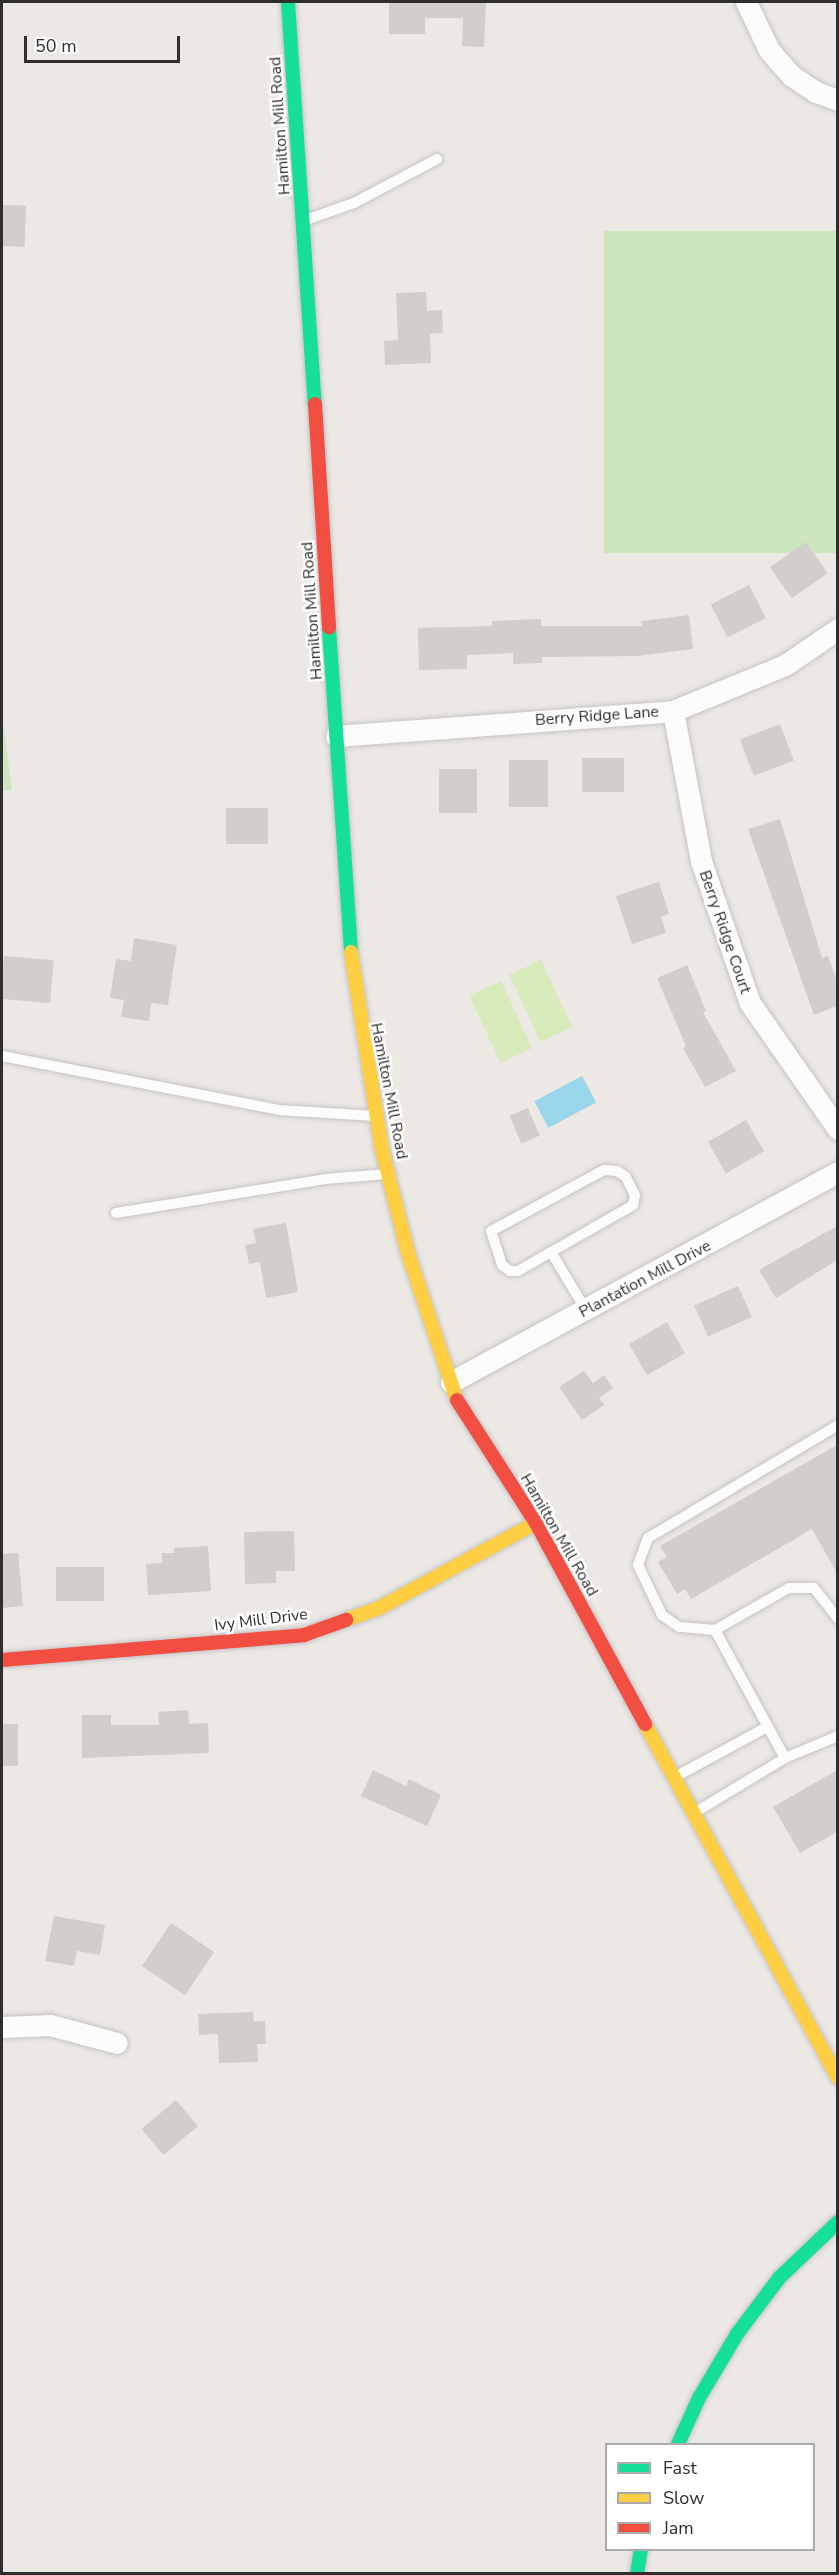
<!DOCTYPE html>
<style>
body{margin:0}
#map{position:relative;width:839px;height:2575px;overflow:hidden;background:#ece8e4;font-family:"Nunito Sans",sans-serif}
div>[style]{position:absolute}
.green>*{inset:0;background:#cee6be;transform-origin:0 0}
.pitch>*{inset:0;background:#d9eabb;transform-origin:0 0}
.water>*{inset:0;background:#99d6ec;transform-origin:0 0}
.building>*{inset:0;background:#d1cecb;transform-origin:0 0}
.roads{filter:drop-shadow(0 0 2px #c5c4c5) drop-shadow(0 0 2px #c5c4c5)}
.lane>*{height:10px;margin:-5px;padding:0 5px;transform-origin:5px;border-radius:5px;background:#fcfcfb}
.street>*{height:21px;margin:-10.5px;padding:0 10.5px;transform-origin:10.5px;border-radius:10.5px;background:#fcfcfb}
.fast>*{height:14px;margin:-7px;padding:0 7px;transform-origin:7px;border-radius:7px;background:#16e098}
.slow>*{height:14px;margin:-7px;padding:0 7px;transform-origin:7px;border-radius:7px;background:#ffcf43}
.jam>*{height:14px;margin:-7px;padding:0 7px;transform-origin:7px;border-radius:7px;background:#f24e42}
span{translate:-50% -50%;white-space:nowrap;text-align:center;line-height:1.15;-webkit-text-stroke:5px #fff;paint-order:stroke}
.street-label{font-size:16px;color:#2e2e2e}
.frame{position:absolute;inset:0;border:3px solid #2e2e2e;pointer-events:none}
.legend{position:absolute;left:605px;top:2443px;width:210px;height:108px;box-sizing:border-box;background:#fff;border:2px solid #ababab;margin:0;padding:8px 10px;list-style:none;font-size:18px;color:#2e2e2e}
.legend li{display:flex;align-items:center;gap:12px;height:30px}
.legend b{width:30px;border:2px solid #ababab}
.scale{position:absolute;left:24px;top:36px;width:156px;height:27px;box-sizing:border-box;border:3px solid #2e2e2e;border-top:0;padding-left:8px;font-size:18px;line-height:21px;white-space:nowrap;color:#2e2e2e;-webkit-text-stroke:4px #fff;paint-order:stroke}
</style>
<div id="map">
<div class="green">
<div style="left:837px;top:231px;width:322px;height:233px;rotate:90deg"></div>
<div style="clip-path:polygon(2px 715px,12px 791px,2px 790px)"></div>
</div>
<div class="pitch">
<div style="left:541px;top:960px;width:74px;height:35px;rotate:65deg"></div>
<div style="left:501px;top:981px;width:74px;height:35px;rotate:65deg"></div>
</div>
<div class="water">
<div style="left:582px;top:1076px;width:30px;height:54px;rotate:62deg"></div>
</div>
<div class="building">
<div style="clip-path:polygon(389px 2px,486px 2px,484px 47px,462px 46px,463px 18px,425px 18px,425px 34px,389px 34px)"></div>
<div style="left:2px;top:205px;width:24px;height:41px;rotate:2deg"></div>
<div style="clip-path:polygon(426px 292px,427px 311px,442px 310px,443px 333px,430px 334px,431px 363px,385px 365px,384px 341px,398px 340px,396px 293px)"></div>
<div style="left:806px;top:542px;width:38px;height:44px;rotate:55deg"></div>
<div style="left:749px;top:585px;width:37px;height:43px;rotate:63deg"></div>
<div style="clip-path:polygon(689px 615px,693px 649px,637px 656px,542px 657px,542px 663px,513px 664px,513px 653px,467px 655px,467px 669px,419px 670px,418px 628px,492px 626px,492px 621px,541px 619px,541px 626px,642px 626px,642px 621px)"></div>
<div style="left:780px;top:724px;width:39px;height:43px;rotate:69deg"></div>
<div style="left:582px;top:758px;width:42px;height:34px"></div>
<div style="left:509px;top:760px;width:39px;height:47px"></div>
<div style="left:439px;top:769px;width:38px;height:44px"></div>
<div style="left:226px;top:808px;width:42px;height:36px"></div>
<div style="clip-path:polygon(780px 819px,822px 958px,828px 956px,837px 981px,837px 1006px,814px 1015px,748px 829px)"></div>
<div style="clip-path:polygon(659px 882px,669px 914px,661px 917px,666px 933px,632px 944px,616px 896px)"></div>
<div style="clip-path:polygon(134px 938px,177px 945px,168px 1005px,151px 1003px,149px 1021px,121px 1017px,124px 1000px,110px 998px,116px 959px,131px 961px)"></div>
<div style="left:4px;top:956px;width:50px;height:43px;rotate:5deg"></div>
<div style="clip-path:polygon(687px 965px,706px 1011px,703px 1012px,736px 1071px,705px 1087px,683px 1048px,686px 1046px,657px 978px)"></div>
<div style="left:528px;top:1108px;width:30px;height:20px;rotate:67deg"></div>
<div style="left:746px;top:1120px;width:36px;height:44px;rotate:60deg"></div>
<div style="clip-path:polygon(286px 1223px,298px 1292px,266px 1298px,260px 1262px,249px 1264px,245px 1245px,256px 1243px,253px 1229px)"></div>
<div style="clip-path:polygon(837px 1226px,837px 1260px,776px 1298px,759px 1270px)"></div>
<div style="left:738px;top:1286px;width:34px;height:48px;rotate:66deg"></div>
<div style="left:667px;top:1322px;width:36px;height:44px;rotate:60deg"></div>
<div style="clip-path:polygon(584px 1371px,593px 1383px,604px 1375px,613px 1388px,599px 1398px,604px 1405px,582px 1420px,559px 1387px)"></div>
<div style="clip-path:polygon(837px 1445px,837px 1573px,812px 1529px,691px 1599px,685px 1589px,677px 1594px,658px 1562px,667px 1557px,660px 1546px)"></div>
<div style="clip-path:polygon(294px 1531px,295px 1571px,276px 1571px,276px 1583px,245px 1584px,244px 1532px)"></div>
<div style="clip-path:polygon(208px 1546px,211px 1591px,148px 1595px,146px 1564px,162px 1563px,162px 1553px,174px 1553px,174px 1548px)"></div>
<div style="clip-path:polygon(18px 1553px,23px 1606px,2px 1608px,2px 1554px)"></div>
<div style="left:56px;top:1567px;width:48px;height:34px"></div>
<div style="clip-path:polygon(188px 1710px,189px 1724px,208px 1723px,209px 1753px,82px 1758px,82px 1715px,111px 1715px,111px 1725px,159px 1725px,158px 1712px)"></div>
<div style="left:2px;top:1724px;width:16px;height:42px"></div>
<div style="clip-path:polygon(373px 1770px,406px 1786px,409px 1779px,441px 1795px,427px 1826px,361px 1796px)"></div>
<div style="clip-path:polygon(837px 1770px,837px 1832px,800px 1853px,773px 1807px)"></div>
<div style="clip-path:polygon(54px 1916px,105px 1925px,100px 1955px,77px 1951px,74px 1966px,45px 1961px)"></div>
<div style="left:171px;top:1923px;width:52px;height:52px;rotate:34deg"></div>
<div style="clip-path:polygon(253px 2012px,254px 2022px,265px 2021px,266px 2044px,257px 2044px,258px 2062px,219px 2063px,218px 2034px,199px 2035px,198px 2014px)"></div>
<div style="left:176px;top:2100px;width:34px;height:45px;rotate:50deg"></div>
</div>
<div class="roads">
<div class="lane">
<div style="left:303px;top:221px;width:54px;rotate:-19.4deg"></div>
<div style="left:354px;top:203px;width:94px;rotate:-27.9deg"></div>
<div style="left:2px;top:1056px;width:282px;rotate:11deg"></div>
<div style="left:279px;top:1110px;width:96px;rotate:3.6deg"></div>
<div style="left:116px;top:1213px;width:212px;rotate:-9.2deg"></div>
<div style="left:325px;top:1179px;width:63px;rotate:-4.5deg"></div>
<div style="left:551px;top:1252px;width:95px;rotate:-29.8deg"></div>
<div style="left:633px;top:1205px;width:10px;rotate:-79deg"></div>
<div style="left:635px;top:1195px;width:20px;rotate:-117deg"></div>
<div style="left:626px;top:1177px;width:11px;rotate:-146deg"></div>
<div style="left:617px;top:1171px;width:13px;rotate:-176deg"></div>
<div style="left:604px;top:1170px;width:128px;rotate:151.6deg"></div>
<div style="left:491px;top:1231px;width:36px;rotate:72deg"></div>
<div style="left:502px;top:1265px;width:10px;rotate:37deg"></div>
<div style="left:510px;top:1271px;width:8px"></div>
<div style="left:518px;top:1271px;width:38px;rotate:-30deg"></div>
<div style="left:551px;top:1252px;width:68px;rotate:58.9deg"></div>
<div style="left:715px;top:1630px;width:85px;rotate:-29.6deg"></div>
<div style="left:789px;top:1588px;width:25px"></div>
<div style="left:814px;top:1588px;width:39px;rotate:52deg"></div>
<div style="left:785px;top:1758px;width:146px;rotate:-118.7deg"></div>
<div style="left:715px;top:1630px;width:36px;rotate:-175deg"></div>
<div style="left:679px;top:1627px;width:21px;rotate:-145deg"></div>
<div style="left:662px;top:1615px;width:55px;rotate:-115.6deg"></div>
<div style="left:638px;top:1565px;width:29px;rotate:-70deg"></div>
<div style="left:648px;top:1538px;width:221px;rotate:-30.7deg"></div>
<div style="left:675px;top:1777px;width:105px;rotate:-28.5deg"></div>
<div style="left:694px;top:1813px;width:106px;rotate:-31.1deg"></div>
<div style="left:785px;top:1758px;width:57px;rotate:-22.5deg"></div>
</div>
<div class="street">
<div style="left:746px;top:2px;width:53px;rotate:64.4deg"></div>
<div style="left:769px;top:50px;width:35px;rotate:49deg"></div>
<div style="left:792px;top:76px;width:29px;rotate:34deg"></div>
<div style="left:816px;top:92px;width:23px;rotate:20deg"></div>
<div style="left:673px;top:711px;width:153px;rotate:79.4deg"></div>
<div style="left:701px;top:861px;width:150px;rotate:71deg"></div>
<div style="left:750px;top:1003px;width:154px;rotate:55.1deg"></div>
<div style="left:336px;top:736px;width:338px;rotate:-4.2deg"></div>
<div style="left:673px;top:711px;width:121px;rotate:-22.3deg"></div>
<div style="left:785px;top:665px;width:64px;rotate:-34.2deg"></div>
<div style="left:451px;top:1382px;width:440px;rotate:-28.5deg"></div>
<div style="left:2px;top:2027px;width:48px;rotate:-2.4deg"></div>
<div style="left:50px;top:2025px;width:69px;rotate:15deg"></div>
</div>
<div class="fast">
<div style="left:288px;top:2px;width:403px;rotate:86.2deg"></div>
<div style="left:329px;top:628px;width:325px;rotate:86.1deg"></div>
<div style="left:678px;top:2444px;width:51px;rotate:-65.5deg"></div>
<div style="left:699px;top:2398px;width:74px;rotate:-59.3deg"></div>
<div style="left:737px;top:2334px;width:71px;rotate:-53deg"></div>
<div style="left:780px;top:2277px;width:80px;rotate:-43.5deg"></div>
<div style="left:637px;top:2574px;width:24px;rotate:-81deg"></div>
</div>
<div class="slow">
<div style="left:351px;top:952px;width:200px;rotate:81.1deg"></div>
<div style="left:382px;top:1150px;width:106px;rotate:75.8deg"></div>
<div style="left:408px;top:1253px;width:155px;rotate:71.6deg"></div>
<div style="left:346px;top:1620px;width:37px;rotate:-20deg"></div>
<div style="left:381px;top:1607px;width:176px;rotate:-28.5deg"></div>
<div style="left:645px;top:1724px;width:403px;rotate:61.4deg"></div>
</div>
<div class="jam">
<div style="left:315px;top:404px;width:224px;rotate:86.4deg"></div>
<div style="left:457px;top:1400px;width:146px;rotate:57.3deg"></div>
<div style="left:536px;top:1523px;width:229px;rotate:61.5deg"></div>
<div style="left:2px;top:1660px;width:303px;rotate:-4.7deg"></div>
<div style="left:304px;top:1635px;width:45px;rotate:-19.7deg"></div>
</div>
</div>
<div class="street-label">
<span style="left:280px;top:126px;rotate:-94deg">Hamilton Mill Road</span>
<span style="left:312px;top:611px;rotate:-94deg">Hamilton Mill Road</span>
<span style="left:597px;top:716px;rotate:-4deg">Berry Ridge Lane</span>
<span style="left:725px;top:932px;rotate:71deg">Berry Ridge Court</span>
<span style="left:389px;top:1091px;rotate:79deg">Hamilton Mill Road</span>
<span style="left:645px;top:1279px;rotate:-28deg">Plantation Mill Drive</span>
<span style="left:559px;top:1535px;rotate:60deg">Hamilton Mill Road</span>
<span style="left:261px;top:1620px;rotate:-7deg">Ivy Mill Drive</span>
</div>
<div class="frame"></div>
<ul class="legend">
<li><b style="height:8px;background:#16e098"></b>Fast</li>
<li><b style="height:8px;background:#ffcf43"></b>Slow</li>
<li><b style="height:8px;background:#f24e42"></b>Jam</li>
</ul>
<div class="scale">50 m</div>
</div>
